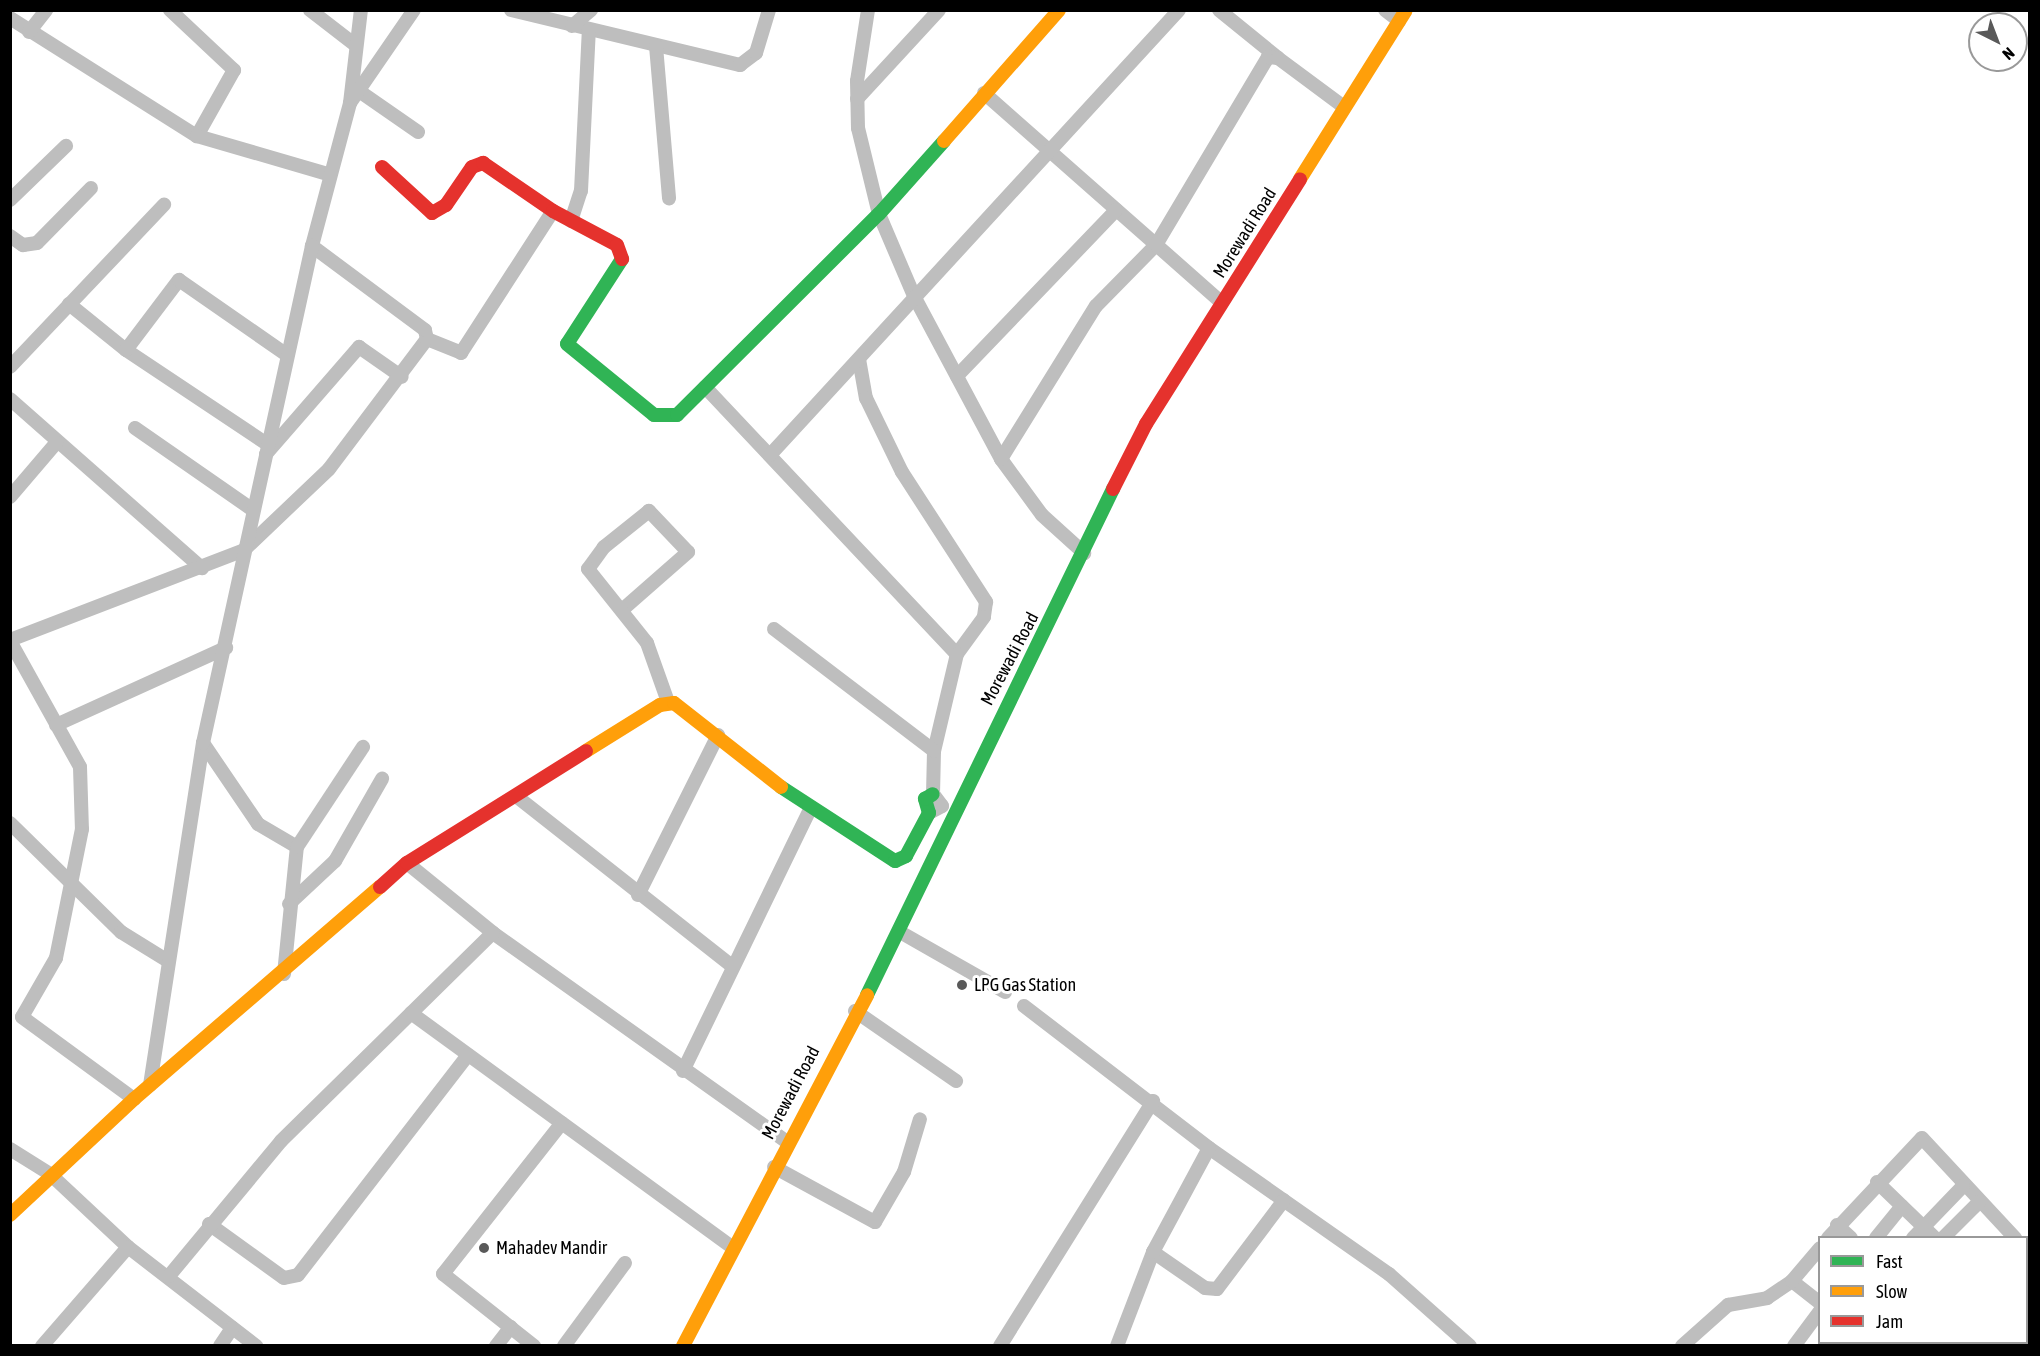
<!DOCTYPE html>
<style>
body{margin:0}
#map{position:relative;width:2040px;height:1356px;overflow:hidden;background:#fff;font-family:"Asap Condensed",sans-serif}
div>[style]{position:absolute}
.street>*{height:14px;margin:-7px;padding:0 7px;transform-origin:7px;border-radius:7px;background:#bebebe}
.fast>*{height:14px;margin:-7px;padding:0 7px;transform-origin:7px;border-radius:7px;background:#30b455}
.slow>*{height:14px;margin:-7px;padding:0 7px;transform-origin:7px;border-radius:7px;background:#ff9f0a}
.jam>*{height:14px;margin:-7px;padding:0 7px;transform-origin:7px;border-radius:7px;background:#e5322d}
.dots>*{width:16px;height:16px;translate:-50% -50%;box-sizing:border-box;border:3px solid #fff;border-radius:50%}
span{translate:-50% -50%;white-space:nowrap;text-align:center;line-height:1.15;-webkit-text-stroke:6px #fff;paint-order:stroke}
.street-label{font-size:18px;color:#000}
.poi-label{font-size:18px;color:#000}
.left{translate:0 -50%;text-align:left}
.frame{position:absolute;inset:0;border:12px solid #000;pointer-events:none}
.legend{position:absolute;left:1818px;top:1236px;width:210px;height:108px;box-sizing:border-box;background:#fff;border:2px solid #999;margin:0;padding:8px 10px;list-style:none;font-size:18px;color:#000}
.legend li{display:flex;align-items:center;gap:12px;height:30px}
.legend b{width:30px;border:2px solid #999}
.north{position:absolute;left:1968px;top:12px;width:60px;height:60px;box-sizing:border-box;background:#fff;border:2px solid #999;border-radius:50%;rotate:138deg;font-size:16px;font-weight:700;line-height:24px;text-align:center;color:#000}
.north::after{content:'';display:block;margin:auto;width:21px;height:27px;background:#595959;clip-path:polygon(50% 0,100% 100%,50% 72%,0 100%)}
</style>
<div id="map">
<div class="street">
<div style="left:170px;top:10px;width:88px;rotate:43.2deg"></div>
<div style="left:234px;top:70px;width:76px;rotate:119.3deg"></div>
<div style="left:310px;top:10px;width:56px;rotate:37.7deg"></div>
<div style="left:511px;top:10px;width:236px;rotate:13.5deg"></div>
<div style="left:740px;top:65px;width:20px;rotate:-37deg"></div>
<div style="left:756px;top:53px;width:45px;rotate:-73.2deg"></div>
<div style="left:868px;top:10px;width:72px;rotate:98.8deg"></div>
<div style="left:857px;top:81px;width:47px;rotate:88.8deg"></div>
<div style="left:858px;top:128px;width:89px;rotate:76.3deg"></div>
<div style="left:879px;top:214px;width:89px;rotate:66.9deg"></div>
<div style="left:914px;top:296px;width:185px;rotate:61.9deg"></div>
<div style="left:1001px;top:459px;width:69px;rotate:53.8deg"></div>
<div style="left:1042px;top:515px;width:57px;rotate:42.1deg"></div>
<div style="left:1219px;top:10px;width:76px;rotate:39.1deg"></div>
<div style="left:1385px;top:10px;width:18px;rotate:38deg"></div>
<div style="left:10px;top:18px;width:221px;rotate:32.3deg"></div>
<div style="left:197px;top:136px;width:136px;rotate:16.2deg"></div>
<div style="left:572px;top:26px;width:25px;rotate:-40deg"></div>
<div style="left:29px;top:32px;width:28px;rotate:-52deg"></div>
<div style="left:656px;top:46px;width:153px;rotate:85.1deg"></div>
<div style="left:359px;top:91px;width:72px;rotate:34.8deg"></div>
<div style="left:984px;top:93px;width:317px;rotate:41.4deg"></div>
<div style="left:857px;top:99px;width:121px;rotate:-47.3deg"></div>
<div style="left:350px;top:103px;width:94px;rotate:-83.3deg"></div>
<div style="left:10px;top:200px;width:78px;rotate:-44deg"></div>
<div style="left:571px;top:221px;width:32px;rotate:-72deg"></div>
<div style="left:581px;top:191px;width:161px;rotate:-87.2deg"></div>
<div style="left:10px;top:236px;width:16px;rotate:35deg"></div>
<div style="left:23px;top:245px;width:14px;rotate:-8deg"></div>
<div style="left:37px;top:243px;width:77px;rotate:-45.5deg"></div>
<div style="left:69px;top:304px;width:73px;rotate:38.9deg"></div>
<div style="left:427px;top:339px;width:37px;rotate:22deg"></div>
<div style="left:461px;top:353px;width:169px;rotate:-57.1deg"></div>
<div style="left:859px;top:359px;width:40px;rotate:80deg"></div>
<div style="left:866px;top:398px;width:82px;rotate:64.1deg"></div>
<div style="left:902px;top:472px;width:155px;rotate:57.1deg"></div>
<div style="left:986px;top:602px;width:15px;rotate:98deg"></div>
<div style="left:984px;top:617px;width:46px;rotate:126.1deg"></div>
<div style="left:10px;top:367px;width:224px;rotate:-46.5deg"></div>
<div style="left:957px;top:376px;width:230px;rotate:-46.2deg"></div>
<div style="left:705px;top:387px;width:367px;rotate:46.7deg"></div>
<div style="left:957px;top:654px;width:100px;rotate:103.3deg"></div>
<div style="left:934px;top:751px;width:43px;rotate:91.3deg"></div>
<div style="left:933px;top:794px;width:15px;rotate:53deg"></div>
<div style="left:942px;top:806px;width:15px;rotate:152deg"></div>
<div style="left:10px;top:399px;width:256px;rotate:41.4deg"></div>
<div style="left:135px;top:428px;width:144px;rotate:34.8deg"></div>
<div style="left:267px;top:444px;width:169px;rotate:-146.3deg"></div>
<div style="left:126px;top:350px;width:88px;rotate:-52.9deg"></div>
<div style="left:179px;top:280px;width:131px;rotate:34.8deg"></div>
<div style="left:266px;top:454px;width:142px;rotate:-49deg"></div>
<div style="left:359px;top:347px;width:52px;rotate:34.9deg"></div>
<div style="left:770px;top:455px;width:604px;rotate:-47.41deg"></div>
<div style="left:1001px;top:459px;width:180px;rotate:-58.2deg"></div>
<div style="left:1096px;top:306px;width:86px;rotate:-45.5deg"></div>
<div style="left:1156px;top:245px;width:219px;rotate:-59.2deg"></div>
<div style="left:1268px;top:57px;width:10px;rotate:6deg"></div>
<div style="left:1278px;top:58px;width:82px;rotate:36.6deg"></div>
<div style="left:10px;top:497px;width:72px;rotate:-49.5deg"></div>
<div style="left:622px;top:610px;width:88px;rotate:-41.3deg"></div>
<div style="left:688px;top:552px;width:57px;rotate:-133.6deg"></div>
<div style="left:649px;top:511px;width:58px;rotate:141.3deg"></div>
<div style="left:604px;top:547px;width:27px;rotate:126deg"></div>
<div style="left:588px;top:569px;width:95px;rotate:51.4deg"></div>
<div style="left:647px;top:643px;width:63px;rotate:70.4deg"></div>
<div style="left:774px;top:629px;width:201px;rotate:37.3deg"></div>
<div style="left:10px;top:640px;width:251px;rotate:-21deg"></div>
<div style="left:244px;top:550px;width:117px;rotate:-43.6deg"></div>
<div style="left:329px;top:469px;width:163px;rotate:-53deg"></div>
<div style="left:427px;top:339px;width:9px;rotate:-103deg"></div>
<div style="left:425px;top:330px;width:141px;rotate:-143.4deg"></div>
<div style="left:312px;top:246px;width:148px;rotate:-75.1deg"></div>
<div style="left:350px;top:103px;width:113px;rotate:-55.5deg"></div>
<div style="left:10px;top:641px;width:144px;rotate:60.9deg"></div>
<div style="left:80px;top:767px;width:62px;rotate:88.2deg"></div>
<div style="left:82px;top:829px;width:132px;rotate:101.4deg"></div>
<div style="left:56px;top:958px;width:68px;rotate:120deg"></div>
<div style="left:22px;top:1017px;width:139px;rotate:36.2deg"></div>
<div style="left:56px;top:725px;width:187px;rotate:-24.4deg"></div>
<div style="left:203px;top:743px;width:98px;rotate:55.8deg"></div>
<div style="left:258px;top:824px;width:45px;rotate:30.5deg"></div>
<div style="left:516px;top:796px;width:276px;rotate:38.2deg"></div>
<div style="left:10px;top:823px;width:156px;rotate:44.5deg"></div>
<div style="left:121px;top:932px;width:55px;rotate:31.7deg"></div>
<div style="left:407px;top:863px;width:111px;rotate:39.1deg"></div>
<div style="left:493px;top:933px;width:359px;rotate:35.4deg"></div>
<div style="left:638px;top:895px;width:179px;rotate:-63.4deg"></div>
<div style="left:289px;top:904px;width:63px;rotate:-43.1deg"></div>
<div style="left:335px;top:861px;width:95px;rotate:-60.2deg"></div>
<div style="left:900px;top:932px;width:121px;rotate:29.7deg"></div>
<div style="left:284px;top:974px;width:128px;rotate:-84.2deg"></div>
<div style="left:297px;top:847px;width:120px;rotate:-56.6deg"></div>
<div style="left:1024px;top:1006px;width:233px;rotate:37.5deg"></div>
<div style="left:1209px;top:1148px;width:220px;rotate:35deg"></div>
<div style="left:1389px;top:1274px;width:108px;rotate:41.6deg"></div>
<div style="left:855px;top:1011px;width:123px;rotate:34.7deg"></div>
<div style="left:411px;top:1013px;width:399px;rotate:36.1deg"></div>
<div style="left:683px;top:1071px;width:291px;rotate:-64.1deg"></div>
<div style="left:150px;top:1085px;width:346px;rotate:-81.2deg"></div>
<div style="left:203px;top:743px;width:509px;rotate:-77.63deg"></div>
<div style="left:10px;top:1149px;width:47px;rotate:32deg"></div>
<div style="left:50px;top:1174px;width:107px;rotate:43.1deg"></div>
<div style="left:128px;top:1247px;width:162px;rotate:37.7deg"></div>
<div style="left:774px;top:1167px;width:115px;rotate:28.6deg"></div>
<div style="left:875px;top:1222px;width:58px;rotate:-59.9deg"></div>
<div style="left:904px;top:1172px;width:55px;rotate:-73.2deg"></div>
<div style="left:1877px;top:1182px;width:81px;rotate:44deg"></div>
<div style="left:209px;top:1224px;width:92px;rotate:35.8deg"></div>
<div style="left:284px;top:1278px;width:14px;rotate:-12deg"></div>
<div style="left:298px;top:1275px;width:278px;rotate:-52.3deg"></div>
<div style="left:1837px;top:1225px;width:19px;rotate:43deg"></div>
<div style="left:1828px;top:1238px;width:137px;rotate:-46.8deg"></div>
<div style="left:1922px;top:1138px;width:137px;rotate:47.1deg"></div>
<div style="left:1876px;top:1238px;width:41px;rotate:-50.9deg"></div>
<div style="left:1913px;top:1238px;width:72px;rotate:-46.1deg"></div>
<div style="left:1943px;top:1238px;width:51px;rotate:-45deg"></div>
<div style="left:1153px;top:1252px;width:63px;rotate:34.7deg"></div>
<div style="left:1205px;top:1288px;width:12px;rotate:5deg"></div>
<div style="left:1217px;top:1289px;width:111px;rotate:-53deg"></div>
<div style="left:2026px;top:1255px;width:5px;rotate:-53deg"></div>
<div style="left:169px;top:1276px;width:175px;rotate:-50.3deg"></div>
<div style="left:281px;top:1141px;width:297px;rotate:-44.5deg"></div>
<div style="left:1792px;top:1281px;width:36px;rotate:38deg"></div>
<div style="left:2026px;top:1314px;width:6px;rotate:-45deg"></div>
<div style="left:1872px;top:1342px;width:6px;rotate:45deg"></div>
<div style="left:1966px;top:1342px;width:6px;rotate:45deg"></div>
<div style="left:42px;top:1346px;width:131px;rotate:-49deg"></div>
<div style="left:220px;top:1346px;width:22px;rotate:-56deg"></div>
<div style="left:496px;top:1346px;width:24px;rotate:-52deg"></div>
<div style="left:534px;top:1346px;width:116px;rotate:-141.6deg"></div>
<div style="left:443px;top:1274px;width:192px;rotate:-51.8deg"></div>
<div style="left:564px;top:1346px;width:103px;rotate:-53.7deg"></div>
<div style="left:1000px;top:1346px;width:289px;rotate:-58deg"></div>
<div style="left:1117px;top:1346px;width:101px;rotate:-69deg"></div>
<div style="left:1153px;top:1252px;width:118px;rotate:-61.7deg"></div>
<div style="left:1682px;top:1346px;width:62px;rotate:-41.7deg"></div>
<div style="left:1728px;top:1305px;width:40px;rotate:-10deg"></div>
<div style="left:1767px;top:1298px;width:30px;rotate:-34deg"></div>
<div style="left:1792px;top:1281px;width:43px;rotate:-49.7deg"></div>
<div style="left:1794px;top:1346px;width:44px;rotate:-53.4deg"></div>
<div style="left:1830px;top:1346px;width:5px;rotate:-53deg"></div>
<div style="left:1854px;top:1346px;width:5px;rotate:-53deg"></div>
<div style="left:1903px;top:1346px;width:4px;rotate:-63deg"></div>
<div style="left:1951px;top:1346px;width:4px;rotate:-63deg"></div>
<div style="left:2002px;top:1346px;width:4px;rotate:-63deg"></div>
</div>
<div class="fast">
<div style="left:622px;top:259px;width:101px;rotate:122.9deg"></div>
<div style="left:567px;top:344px;width:112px;rotate:39.2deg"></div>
<div style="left:654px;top:415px;width:23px"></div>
<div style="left:677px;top:415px;width:285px;rotate:-44.9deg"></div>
<div style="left:879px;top:214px;width:98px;rotate:-48.3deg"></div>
<div style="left:781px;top:787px;width:136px;rotate:33deg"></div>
<div style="left:895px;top:861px;width:12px;rotate:-24deg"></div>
<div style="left:906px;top:856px;width:49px;rotate:-61.9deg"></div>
<div style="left:929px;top:813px;width:15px;rotate:-106deg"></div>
<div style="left:925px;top:799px;width:9px;rotate:-32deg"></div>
<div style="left:867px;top:995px;width:563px;rotate:-64.07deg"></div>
</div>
<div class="slow">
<div style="left:944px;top:141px;width:174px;rotate:-48.7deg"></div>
<div style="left:1300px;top:179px;width:199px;rotate:-57.9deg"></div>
<div style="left:586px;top:751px;width:87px;rotate:-31.9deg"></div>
<div style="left:660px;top:705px;width:14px;rotate:-8deg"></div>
<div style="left:674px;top:703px;width:136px;rotate:38.1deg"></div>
<div style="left:10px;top:1215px;width:170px;rotate:-43.1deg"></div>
<div style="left:134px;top:1099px;width:325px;rotate:-40.8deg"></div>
<div style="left:683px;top:1346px;width:396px;rotate:-62.3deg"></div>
</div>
<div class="jam">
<div style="left:382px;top:167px;width:68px;rotate:42.6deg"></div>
<div style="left:432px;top:213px;width:16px;rotate:-30deg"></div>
<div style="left:446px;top:205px;width:46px;rotate:-55.6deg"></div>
<div style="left:472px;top:167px;width:12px;rotate:-20deg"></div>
<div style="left:483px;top:163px;width:85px;rotate:34.4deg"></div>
<div style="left:553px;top:211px;width:72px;rotate:28deg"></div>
<div style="left:617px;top:245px;width:15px;rotate:70deg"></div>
<div style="left:1113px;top:489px;width:73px;rotate:-63.1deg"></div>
<div style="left:1146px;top:424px;width:289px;rotate:-57.8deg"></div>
<div style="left:380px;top:887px;width:36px;rotate:-42deg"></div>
<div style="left:407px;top:863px;width:211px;rotate:-32deg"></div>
</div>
<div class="dots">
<div style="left:962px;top:985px;background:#595959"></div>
<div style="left:484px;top:1248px;background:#595959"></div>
</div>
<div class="street-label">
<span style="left:1245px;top:233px;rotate:-58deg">Morewadi Road</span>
<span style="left:1010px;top:659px;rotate:-62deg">Morewadi Road</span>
<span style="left:791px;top:1093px;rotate:-62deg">Morewadi Road</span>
</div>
<div class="poi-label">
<span class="left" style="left:974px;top:985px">LPG Gas Station</span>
<span class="left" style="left:496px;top:1248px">Mahadev Mandir</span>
</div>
<div class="frame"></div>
<ul class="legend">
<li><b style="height:8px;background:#30b455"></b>Fast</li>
<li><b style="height:8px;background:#ff9f0a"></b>Slow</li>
<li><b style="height:8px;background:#e5322d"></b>Jam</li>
</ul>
<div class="north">N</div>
</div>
